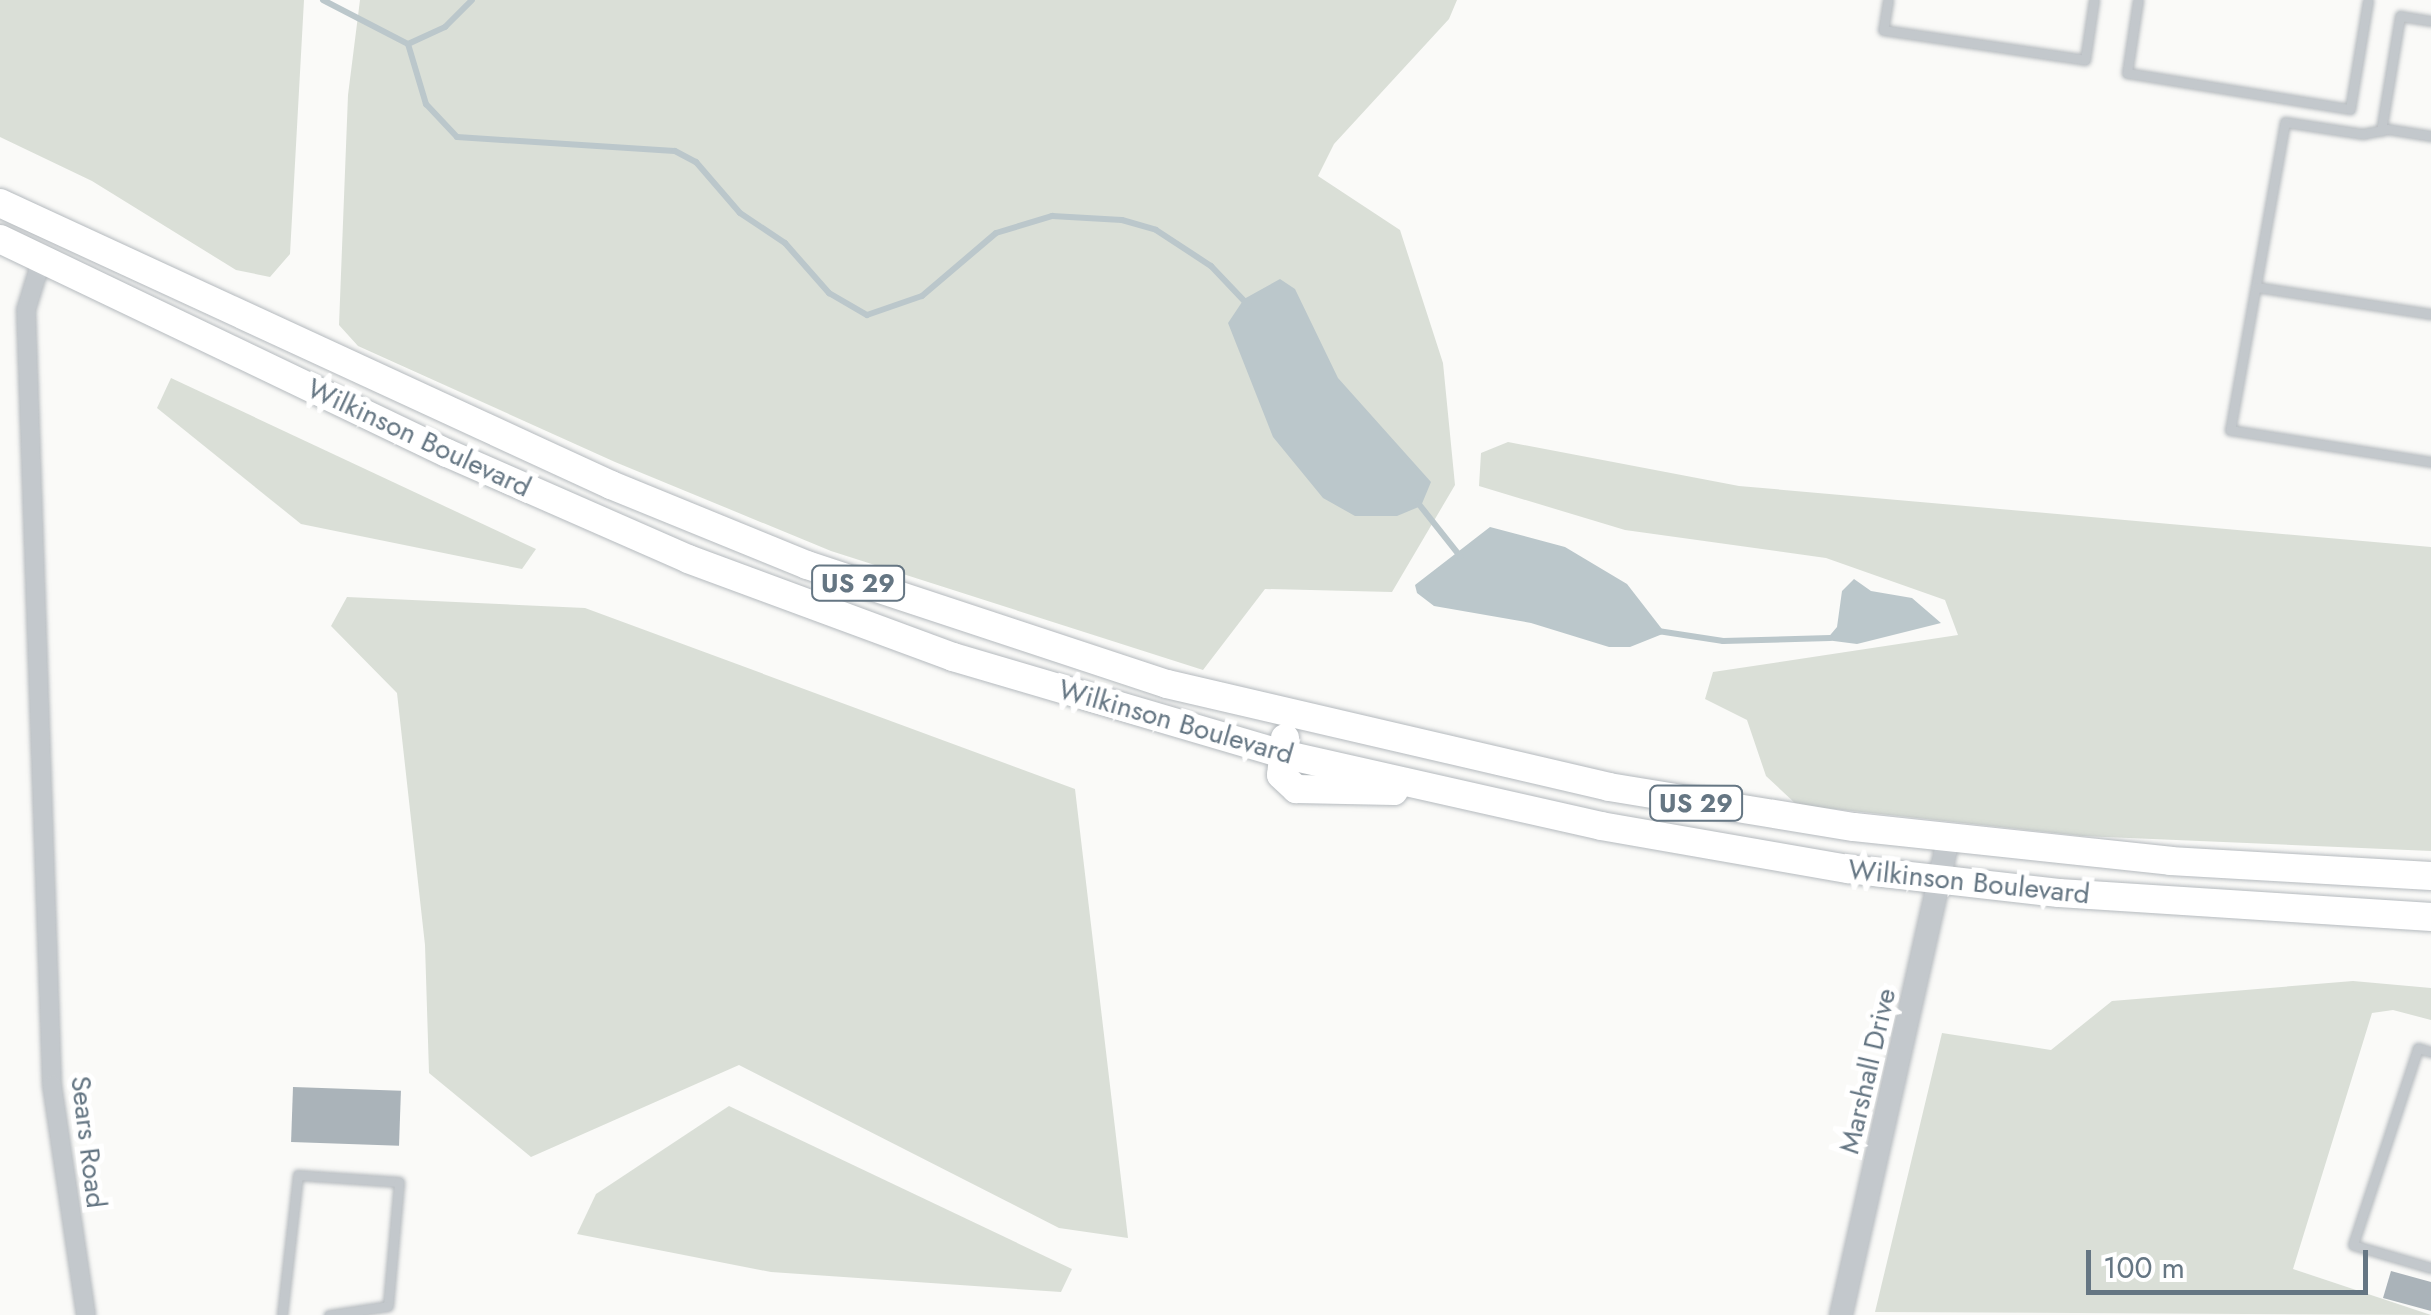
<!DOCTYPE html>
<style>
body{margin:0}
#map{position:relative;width:2431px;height:1315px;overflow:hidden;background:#fafaf8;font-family:Jost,sans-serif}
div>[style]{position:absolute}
.green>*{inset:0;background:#dadfd7}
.water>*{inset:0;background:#bbc7cb}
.stream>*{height:6px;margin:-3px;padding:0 3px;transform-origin:3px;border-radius:3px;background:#bbc7cb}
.building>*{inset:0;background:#aab3b9;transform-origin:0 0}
.roads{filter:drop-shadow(0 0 2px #b5babe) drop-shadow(0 0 2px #b5babe)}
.service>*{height:9px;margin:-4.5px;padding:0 4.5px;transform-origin:4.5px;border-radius:4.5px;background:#c3c8cc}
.minor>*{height:18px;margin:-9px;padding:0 9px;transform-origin:9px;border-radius:9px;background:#c3c8cc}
.tertiary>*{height:22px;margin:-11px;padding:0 11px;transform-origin:11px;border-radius:11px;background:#c3c8cc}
.primary>*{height:28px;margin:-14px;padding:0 14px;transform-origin:14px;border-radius:14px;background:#fff}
span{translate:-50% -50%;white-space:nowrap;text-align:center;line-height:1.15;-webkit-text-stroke:10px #fff;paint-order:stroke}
.shield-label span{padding:2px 8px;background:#fff;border:2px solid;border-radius:8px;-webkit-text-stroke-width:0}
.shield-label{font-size:25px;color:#657683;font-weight:700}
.street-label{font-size:28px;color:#657683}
.scale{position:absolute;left:2086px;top:1250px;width:282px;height:45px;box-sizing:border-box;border:5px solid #657683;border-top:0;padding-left:12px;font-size:30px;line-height:35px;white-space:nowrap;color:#657683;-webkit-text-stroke:8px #fff;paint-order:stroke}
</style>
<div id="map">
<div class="green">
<div style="clip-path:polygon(0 0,304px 0,290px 254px,270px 277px,236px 270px,92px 181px,0 137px)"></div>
<div style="clip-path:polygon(360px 0,1457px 0,1449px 19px,1334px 144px,1318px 176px,1400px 230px,1443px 363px,1455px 485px,1392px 592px,1265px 589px,1203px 670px,831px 551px,615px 462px,358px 346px,339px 325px,348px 95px)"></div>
<div style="clip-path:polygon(171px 378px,536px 549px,522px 569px,301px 524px,157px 408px)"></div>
<div style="clip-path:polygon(1508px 442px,1739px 486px,2431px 547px,2431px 851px,2082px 836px,1797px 805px,1766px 776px,1747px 720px,1705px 699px,1713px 672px,1958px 635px,1945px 600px,1826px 558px,1625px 530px,1479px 486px,1481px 453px)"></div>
<div style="clip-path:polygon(347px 597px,585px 608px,1075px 789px,1128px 1238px,1059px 1228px,739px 1065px,531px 1157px,429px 1073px,425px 945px,397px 693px,331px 626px)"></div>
<div style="clip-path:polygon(2353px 981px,2431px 988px,2431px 1020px,2393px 1010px,2372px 1013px,2293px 1269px,2431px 1315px,1875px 1312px,1942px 1033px,2051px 1050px,2112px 1001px)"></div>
<div style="clip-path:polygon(729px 1106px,1072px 1269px,1061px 1292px,771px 1272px,577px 1234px,596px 1194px)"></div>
</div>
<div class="water">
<div style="clip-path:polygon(1280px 279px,1295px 289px,1338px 378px,1431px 482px,1421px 506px,1397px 516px,1355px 516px,1323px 498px,1273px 437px,1228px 323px,1244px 299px)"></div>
<div style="clip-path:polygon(1490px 527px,1565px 547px,1627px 584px,1665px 633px,1630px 647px,1609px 647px,1531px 623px,1434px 606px,1417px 593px,1415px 585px)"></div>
<div style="clip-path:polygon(1854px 579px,1871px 591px,1912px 598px,1941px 623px,1857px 644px,1826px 640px,1837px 627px,1842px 591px)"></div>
</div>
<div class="stream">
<div style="left:323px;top:0;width:96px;rotate:27.4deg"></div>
<div style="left:408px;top:44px;width:41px;rotate:-24.7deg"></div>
<div style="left:445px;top:27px;width:38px;rotate:-45deg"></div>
<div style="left:408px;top:44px;width:63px;rotate:73.3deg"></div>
<div style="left:426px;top:104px;width:45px;rotate:46.8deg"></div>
<div style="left:457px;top:137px;width:218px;rotate:3.7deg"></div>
<div style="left:675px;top:151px;width:24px;rotate:28deg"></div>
<div style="left:696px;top:162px;width:67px;rotate:49.2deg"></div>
<div style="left:740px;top:213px;width:54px;rotate:33.7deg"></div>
<div style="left:785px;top:243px;width:67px;rotate:48.7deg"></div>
<div style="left:829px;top:293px;width:44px;rotate:30.1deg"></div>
<div style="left:867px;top:315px;width:58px;rotate:-19.1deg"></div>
<div style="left:922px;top:296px;width:97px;rotate:-40.4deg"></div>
<div style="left:996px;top:233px;width:59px;rotate:-16.9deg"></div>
<div style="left:1052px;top:216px;width:70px;rotate:3.3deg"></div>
<div style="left:1122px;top:220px;width:35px;rotate:16deg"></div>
<div style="left:1156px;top:230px;width:66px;rotate:33.2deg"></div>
<div style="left:1211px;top:266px;width:55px;rotate:46.5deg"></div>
<div style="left:1418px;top:503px;width:68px;rotate:51.6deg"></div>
<div style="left:1658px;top:631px;width:66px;rotate:8.7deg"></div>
<div style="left:1723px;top:641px;width:107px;rotate:-1.6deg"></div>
</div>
<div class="building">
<div style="left:293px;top:1087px;width:108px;height:55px;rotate:2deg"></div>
<div style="clip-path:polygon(2391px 1271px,2431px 1282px,2431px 1311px,2383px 1298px)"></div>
</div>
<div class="roads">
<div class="service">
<div style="left:1888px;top:0;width:30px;rotate:99deg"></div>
<div style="left:1883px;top:30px;width:204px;rotate:8.4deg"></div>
<div style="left:2085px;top:60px;width:61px;rotate:-81.5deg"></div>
<div style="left:2138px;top:0;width:74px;rotate:98.6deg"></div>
<div style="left:2127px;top:73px;width:226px;rotate:9.2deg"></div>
<div style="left:2350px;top:109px;width:110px;rotate:-80.6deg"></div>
<div style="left:2381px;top:131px;width:117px;rotate:-80.6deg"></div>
<div style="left:2400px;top:16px;width:31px;rotate:9deg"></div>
<div style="left:2431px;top:136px;width:44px;rotate:-170.8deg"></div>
<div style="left:2388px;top:129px;width:25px;rotate:169deg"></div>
<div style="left:2363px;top:134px;width:79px;rotate:-171.3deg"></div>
<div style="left:2285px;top:122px;width:313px;rotate:100.1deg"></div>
<div style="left:2230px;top:430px;width:204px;rotate:9deg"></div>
<div style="left:2256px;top:287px;width:177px;rotate:8.8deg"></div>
<div style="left:2431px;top:1052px;width:14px;rotate:-163deg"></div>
<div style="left:2418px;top:1048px;width:207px;rotate:108.3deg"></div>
<div style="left:2353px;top:1245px;width:81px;rotate:16.4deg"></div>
<div style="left:282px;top:1315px;width:141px;rotate:-83.5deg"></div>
<div style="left:298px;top:1175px;width:101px;rotate:4deg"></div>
<div style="left:399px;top:1182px;width:124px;rotate:95.1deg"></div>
<div style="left:388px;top:1306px;width:60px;rotate:171.3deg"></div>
</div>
<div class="minor">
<div style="left:42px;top:258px;width:54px;rotate:107.1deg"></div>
<div style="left:26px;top:310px;width:775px;rotate:88.08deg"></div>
<div style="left:52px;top:1085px;width:232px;rotate:81.6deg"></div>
</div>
<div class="tertiary">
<div style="left:1841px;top:1315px;width:487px;rotate:-77.3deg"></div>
</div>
<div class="primary">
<div style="left:0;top:203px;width:673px;rotate:24.78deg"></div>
<div style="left:611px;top:485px;width:212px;rotate:22.2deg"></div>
<div style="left:807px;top:565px;width:379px;rotate:18.3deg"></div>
<div style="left:1167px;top:684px;width:454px;rotate:13.1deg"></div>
<div style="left:1609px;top:787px;width:248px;rotate:9.3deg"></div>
<div style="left:1854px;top:827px;width:318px;rotate:6.1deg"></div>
<div style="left:2170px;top:861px;width:261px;rotate:3.3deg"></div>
<div style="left:0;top:239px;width:496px;rotate:25.6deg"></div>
<div style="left:447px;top:453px;width:263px;rotate:23.7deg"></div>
<div style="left:688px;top:559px;width:283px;rotate:20.3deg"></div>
<div style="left:953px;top:657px;width:343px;rotate:16.4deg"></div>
<div style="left:1282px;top:754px;width:327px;rotate:12.7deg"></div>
<div style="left:1601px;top:826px;width:251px;rotate:9.9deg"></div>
<div style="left:1848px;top:869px;width:212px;rotate:6.5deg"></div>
<div style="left:2059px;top:893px;width:373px;rotate:3.7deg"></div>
<div style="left:1285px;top:738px;width:37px;rotate:96deg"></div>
<div style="left:1281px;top:775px;width:21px;rotate:43deg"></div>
<div style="left:1296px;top:789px;width:98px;rotate:1.2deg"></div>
</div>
</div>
<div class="shield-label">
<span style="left:858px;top:583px">US 29</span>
<span style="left:1696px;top:803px">US 29</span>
</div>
<div class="street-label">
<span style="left:419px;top:438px;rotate:25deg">Wilkinson Boulevard</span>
<span style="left:1176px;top:722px;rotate:16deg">Wilkinson Boulevard</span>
<span style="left:1969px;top:882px;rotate:6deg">Wilkinson Boulevard</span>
<span style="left:1868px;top:1071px;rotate:-77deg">Marshall Drive</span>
<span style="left:88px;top:1142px;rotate:83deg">Sears Road</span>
</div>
<div class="scale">100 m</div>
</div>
